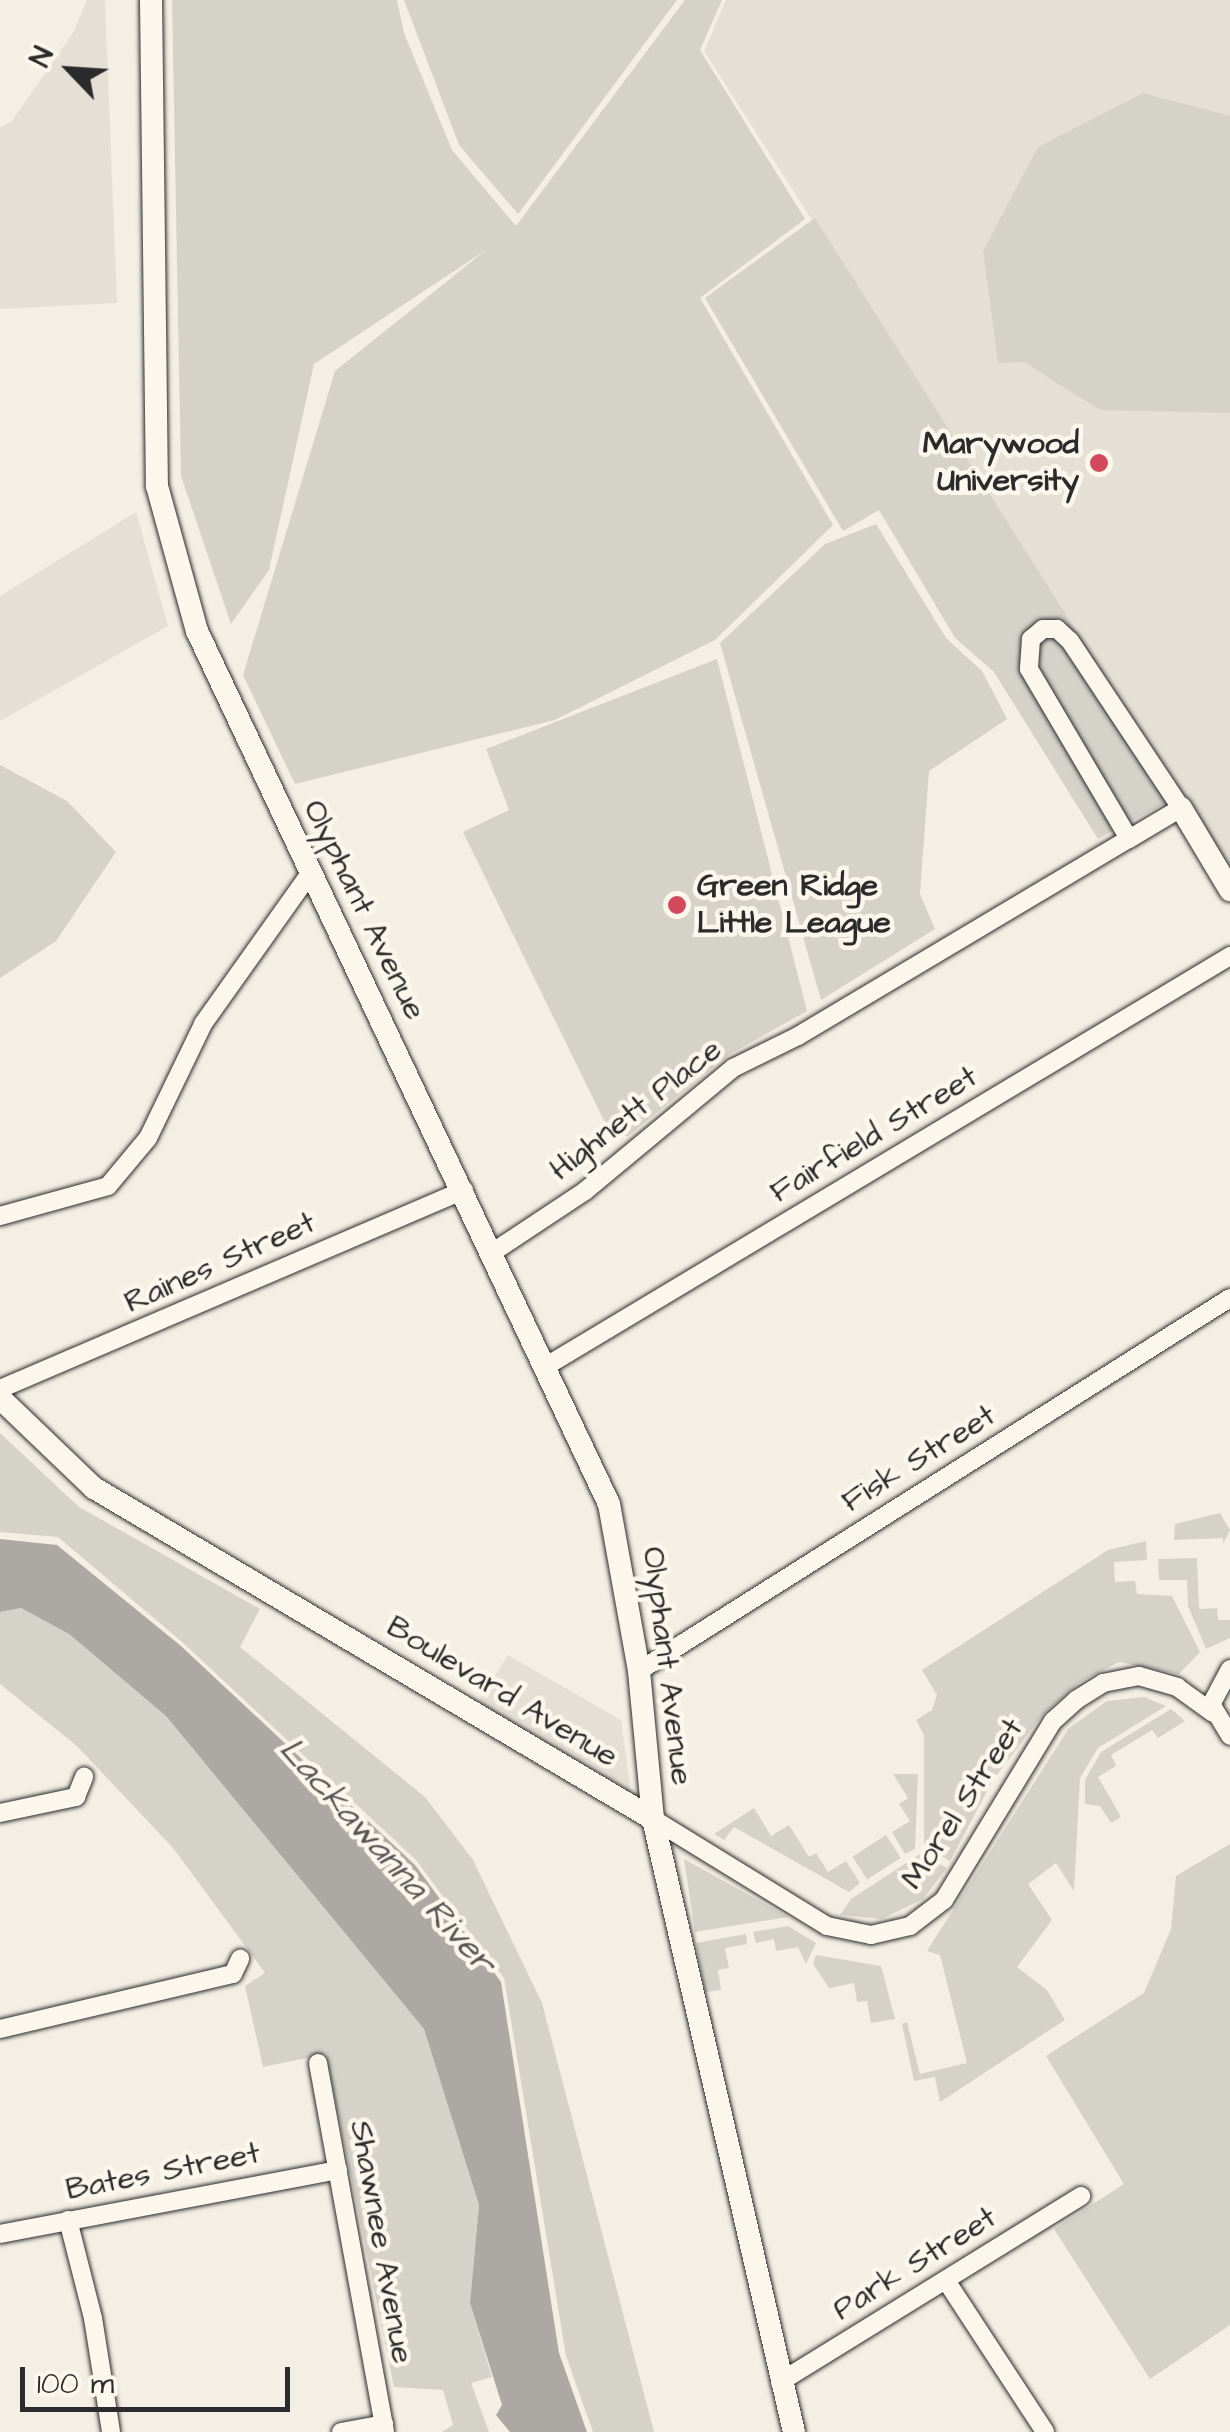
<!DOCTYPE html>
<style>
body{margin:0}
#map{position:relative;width:1230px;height:2432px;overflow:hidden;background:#f3efe4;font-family:"Architects Daughter",sans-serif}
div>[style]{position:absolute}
.built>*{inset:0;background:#e4e0d6}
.green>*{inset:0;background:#d5d2c9;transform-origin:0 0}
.water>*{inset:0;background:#aca9a2}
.roads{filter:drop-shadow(0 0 2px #2b2b2b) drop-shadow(0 0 2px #2b2b2b)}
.minor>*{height:18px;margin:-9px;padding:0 9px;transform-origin:9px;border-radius:9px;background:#fbf7ec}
.tertiary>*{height:22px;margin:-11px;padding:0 11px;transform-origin:11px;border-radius:11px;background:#fbf7ec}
.dots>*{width:28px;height:28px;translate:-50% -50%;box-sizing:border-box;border:5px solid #fbf7ec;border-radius:50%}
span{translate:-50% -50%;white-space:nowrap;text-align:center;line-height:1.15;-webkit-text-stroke:9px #fbf7ec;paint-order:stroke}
.poi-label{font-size:32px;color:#2b2b2b;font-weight:700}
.right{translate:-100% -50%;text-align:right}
.left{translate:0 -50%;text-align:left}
.street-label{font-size:32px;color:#2b2b2b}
.water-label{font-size:35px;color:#585755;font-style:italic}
.north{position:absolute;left:20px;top:20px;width:100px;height:100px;-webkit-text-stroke:8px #fbf7ec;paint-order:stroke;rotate:295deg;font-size:28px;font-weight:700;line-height:40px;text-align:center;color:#2b2b2b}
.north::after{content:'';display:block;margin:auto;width:35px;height:45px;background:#2b2b2b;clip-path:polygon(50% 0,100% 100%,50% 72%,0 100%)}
.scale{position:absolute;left:20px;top:2367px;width:270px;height:45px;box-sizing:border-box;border:5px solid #2b2b2b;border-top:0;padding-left:12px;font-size:30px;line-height:35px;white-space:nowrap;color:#2b2b2b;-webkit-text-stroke:8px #fbf7ec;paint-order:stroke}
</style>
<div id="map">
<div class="built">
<div style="clip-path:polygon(87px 0,105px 0,117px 303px,0 309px,0 127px,11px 122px,73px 33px)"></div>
<div style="clip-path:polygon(726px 0,1230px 0,1230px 874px,704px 51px)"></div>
<div style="clip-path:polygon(136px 512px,168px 626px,0 721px,0 596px)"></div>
<div style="clip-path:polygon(508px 1655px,621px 1720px,631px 1793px,478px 1702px)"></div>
</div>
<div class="green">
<div style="clip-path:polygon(172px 0,397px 0,404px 33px,452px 150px,516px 226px,685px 0,722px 0,700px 50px,805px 219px,700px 298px,833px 525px,715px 640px,555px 720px,295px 784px,243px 675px,335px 371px,486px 250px,314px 364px,269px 570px,231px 624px,181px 476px)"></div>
<div style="clip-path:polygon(404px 0,677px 0,518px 214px,459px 145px)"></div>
<div style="clip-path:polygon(1143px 93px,1230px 116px,1230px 413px,1100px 410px,1024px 362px,998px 363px,983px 251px,1038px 147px)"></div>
<div style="clip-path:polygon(815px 218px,1180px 795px,1098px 839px,994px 672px,955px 638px,879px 510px,843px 531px,705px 298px)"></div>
<div style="clip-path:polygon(876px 524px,946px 638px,982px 671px,1007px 719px,929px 771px,920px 894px,935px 929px,821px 1000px,720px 643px,825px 544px)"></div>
<div style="clip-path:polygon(717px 659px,807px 1011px,727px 1056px,628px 1136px,611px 1135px,463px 832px,509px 810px,486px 749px)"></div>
<div style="clip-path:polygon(0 765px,67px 801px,116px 852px,56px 941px,0 978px)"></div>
<div style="clip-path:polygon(0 1433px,79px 1507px,260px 1609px,240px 1647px,425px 1797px,473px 1860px,542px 2003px,654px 2432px,593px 2432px,566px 2356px,504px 1978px,416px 1860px,181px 1641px,58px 1537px,0 1532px)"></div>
<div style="clip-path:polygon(1220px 1513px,1230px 1530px,1223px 1544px,1223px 1538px,1174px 1540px,1175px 1524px)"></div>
<div style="clip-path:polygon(1146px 1541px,1147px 1560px,1114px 1562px,1115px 1582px,1135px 1581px,1137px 1594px,1172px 1596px,1200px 1652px,1179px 1674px,1119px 1662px,1080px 1682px,1044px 1713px,993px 1780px,950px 1861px,924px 1845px,924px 1735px,916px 1720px,932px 1710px,937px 1695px,922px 1670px,1108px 1550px)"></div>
<div style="clip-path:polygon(1197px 1558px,1199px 1609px,1217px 1608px,1218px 1620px,1230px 1620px,1230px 1638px,1206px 1649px,1188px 1606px,1187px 1580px,1159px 1580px,1158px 1559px)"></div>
<div style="clip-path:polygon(21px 1608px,69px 1634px,166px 1716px,424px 2029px,479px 2205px,470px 2303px,492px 2377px,471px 2383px,489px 2432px,442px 2432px,453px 2425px,443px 2390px,394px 2387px,326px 2054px,263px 2067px,245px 1986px,265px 1973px,174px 1849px,77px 1746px,0 1684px,0 1612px)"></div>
<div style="clip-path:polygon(1144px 1697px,1166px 1706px,1098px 1748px,1080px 1778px,1074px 1891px,1056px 1863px,1028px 1884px,1052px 1920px,1017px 1967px,1047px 1990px,1065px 2020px,940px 2102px,935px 2077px,914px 2081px,902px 2024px,907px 2022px,920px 2074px,967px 2063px,940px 1955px,927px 1951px,1069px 1728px,1107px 1701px)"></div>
<div style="clip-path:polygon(1171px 1709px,1185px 1721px,1158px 1738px,1152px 1730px,1111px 1755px,1116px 1766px,1098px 1777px,1121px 1817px,1111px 1823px,1100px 1806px,1085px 1804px,1085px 1780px,1101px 1752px)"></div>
<div style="clip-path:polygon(893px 1774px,918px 1774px,915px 1849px,905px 1854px,892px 1832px,910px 1821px,899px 1804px,908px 1798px)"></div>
<div style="clip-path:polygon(754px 1808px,771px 1836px,789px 1825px,809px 1857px,816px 1853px,828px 1872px,846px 1861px,860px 1883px,849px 1892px,734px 1827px,724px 1840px,714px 1834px)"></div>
<div style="left:886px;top:1835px;width:27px;height:40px;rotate:57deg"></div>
<div style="clip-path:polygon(1230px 1844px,1230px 2325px,1150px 2379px,1054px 2229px,1124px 2184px,1046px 2056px,1144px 1993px,1171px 1929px,1176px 1876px)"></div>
<div style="clip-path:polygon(920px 1854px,947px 1868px,923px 1899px,882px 1919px,840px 1915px,851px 1899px)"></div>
<div style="clip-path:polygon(684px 1859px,788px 1917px,695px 1932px)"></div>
<div style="clip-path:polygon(788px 1926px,816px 1943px,806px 1964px,798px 1947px,776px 1951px,774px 1939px,756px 1943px,753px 1932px)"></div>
<div style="clip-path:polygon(746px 1934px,747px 1944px,725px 1948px,729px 1968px,718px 1970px,721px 1990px,705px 1992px,696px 1943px)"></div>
<div style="clip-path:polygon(816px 1955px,881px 1966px,895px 2019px,871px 2023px,867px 2001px,857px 2002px,854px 1983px,829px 1988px,813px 1964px)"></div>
</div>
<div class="water">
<div style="clip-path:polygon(0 1539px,57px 1545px,181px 1646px,415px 1865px,501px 1982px,559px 2353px,587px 2432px,510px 2432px,496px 2415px,502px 2405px,470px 2303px,479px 2205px,424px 2029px,166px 1716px,69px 1634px,21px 1608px,0 1612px)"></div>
</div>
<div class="roads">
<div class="minor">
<div style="left:0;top:1216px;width:112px;rotate:-15.5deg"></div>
<div style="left:108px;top:1186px;width:62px;rotate:-50.2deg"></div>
<div style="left:148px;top:1138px;width:127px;rotate:-64.2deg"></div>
<div style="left:203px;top:1024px;width:183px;rotate:-54.6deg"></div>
<div style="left:493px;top:1252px;width:110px;rotate:-33.5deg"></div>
<div style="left:585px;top:1191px;width:192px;rotate:-39.7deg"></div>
<div style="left:733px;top:1068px;width:72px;rotate:-26.2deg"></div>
<div style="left:798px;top:1036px;width:385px;rotate:-30.8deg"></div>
<div style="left:1129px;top:839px;width:61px;rotate:-30.8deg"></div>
<div style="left:1181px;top:808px;width:201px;rotate:-123.6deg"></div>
<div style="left:1070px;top:641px;width:18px;rotate:-137deg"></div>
<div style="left:1057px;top:629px;width:14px;rotate:180deg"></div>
<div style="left:1043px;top:629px;width:16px;rotate:140deg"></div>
<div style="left:1031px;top:639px;width:30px;rotate:94deg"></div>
<div style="left:1029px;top:669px;width:197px;rotate:59.5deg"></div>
<div style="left:548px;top:1365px;width:795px;rotate:-30.95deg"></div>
<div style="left:0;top:1389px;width:505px;rotate:-23.21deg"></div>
<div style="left:1230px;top:1669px;width:40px;rotate:118deg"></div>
<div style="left:1211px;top:1704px;width:37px;rotate:59deg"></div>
<div style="left:639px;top:1671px;width:699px;rotate:-32.26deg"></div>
<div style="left:0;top:1813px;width:78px;rotate:-11.9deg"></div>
<div style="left:76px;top:1797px;width:22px;rotate:-68deg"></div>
<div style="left:653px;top:1819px;width:204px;rotate:31.6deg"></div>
<div style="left:827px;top:1926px;width:45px;rotate:11.6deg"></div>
<div style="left:871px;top:1935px;width:40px;rotate:-13deg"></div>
<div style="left:910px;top:1926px;width:43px;rotate:-37.4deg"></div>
<div style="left:944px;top:1900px;width:210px;rotate:-58.7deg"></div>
<div style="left:1053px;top:1721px;width:31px;rotate:-42deg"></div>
<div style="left:1076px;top:1700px;width:32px;rotate:-32deg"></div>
<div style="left:1103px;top:1683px;width:37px;rotate:-11deg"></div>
<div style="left:1139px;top:1676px;width:40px;rotate:16deg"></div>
<div style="left:1177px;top:1687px;width:44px;rotate:35.8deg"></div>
<div style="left:0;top:2029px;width:239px;rotate:-13.3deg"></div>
<div style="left:233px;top:1974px;width:17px;rotate:-65deg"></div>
<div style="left:318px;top:2063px;width:375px;rotate:79.7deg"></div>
<div style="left:68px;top:2220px;width:101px;rotate:75.7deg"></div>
<div style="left:93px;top:2318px;width:115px;rotate:81deg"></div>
<div style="left:0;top:2234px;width:344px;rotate:-10.7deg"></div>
<div style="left:947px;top:2282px;width:179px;rotate:56.8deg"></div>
<div style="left:780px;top:2382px;width:354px;rotate:-31.7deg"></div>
<div style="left:341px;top:2432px;width:44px;rotate:-10.5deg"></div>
</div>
<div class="tertiary">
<div style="left:151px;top:0;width:486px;rotate:89.3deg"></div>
<div style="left:157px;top:486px;width:150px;rotate:74.6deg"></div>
<div style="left:197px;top:631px;width:965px;rotate:64.74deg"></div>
<div style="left:609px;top:1504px;width:170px;rotate:79.8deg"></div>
<div style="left:639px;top:1671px;width:149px;rotate:84.6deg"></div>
<div style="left:653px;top:1819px;width:629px;rotate:77.05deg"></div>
<div style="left:1181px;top:808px;width:96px;rotate:59.1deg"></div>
<div style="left:0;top:1398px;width:130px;rotate:43.8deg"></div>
<div style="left:94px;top:1488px;width:650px;rotate:30.63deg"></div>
</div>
</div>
<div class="dots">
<div style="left:1099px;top:463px;background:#d1495b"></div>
<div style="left:677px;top:905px;background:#d1495b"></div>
</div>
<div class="poi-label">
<span class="right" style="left:1079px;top:463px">Marywood<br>University</span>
<span class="left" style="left:697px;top:905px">Green Ridge<br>Little League</span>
</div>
<div class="street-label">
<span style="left:364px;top:910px;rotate:64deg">Olyphant Avenue</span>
<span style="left:636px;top:1110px;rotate:-38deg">Highnett Place</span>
<span style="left:874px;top:1135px;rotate:-31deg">Fairfield Street</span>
<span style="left:220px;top:1263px;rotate:-24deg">Raines Street</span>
<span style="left:919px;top:1459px;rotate:-32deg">Fisk Street</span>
<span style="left:667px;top:1666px;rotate:83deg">Olyphant Avenue</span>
<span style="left:502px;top:1692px;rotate:31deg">Boulevard Avenue</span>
<span style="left:963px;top:1804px;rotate:-57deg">Morel Street</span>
<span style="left:163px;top:2172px;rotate:-11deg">Bates Street</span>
<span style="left:381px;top:2242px;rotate:80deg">Shawnee Avenue</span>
<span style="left:915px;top:2264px;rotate:-32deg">Park Street</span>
</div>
<div class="water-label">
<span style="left:387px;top:1856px;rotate:48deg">Lackawanna River</span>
</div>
<div class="north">N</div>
<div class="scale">100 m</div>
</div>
